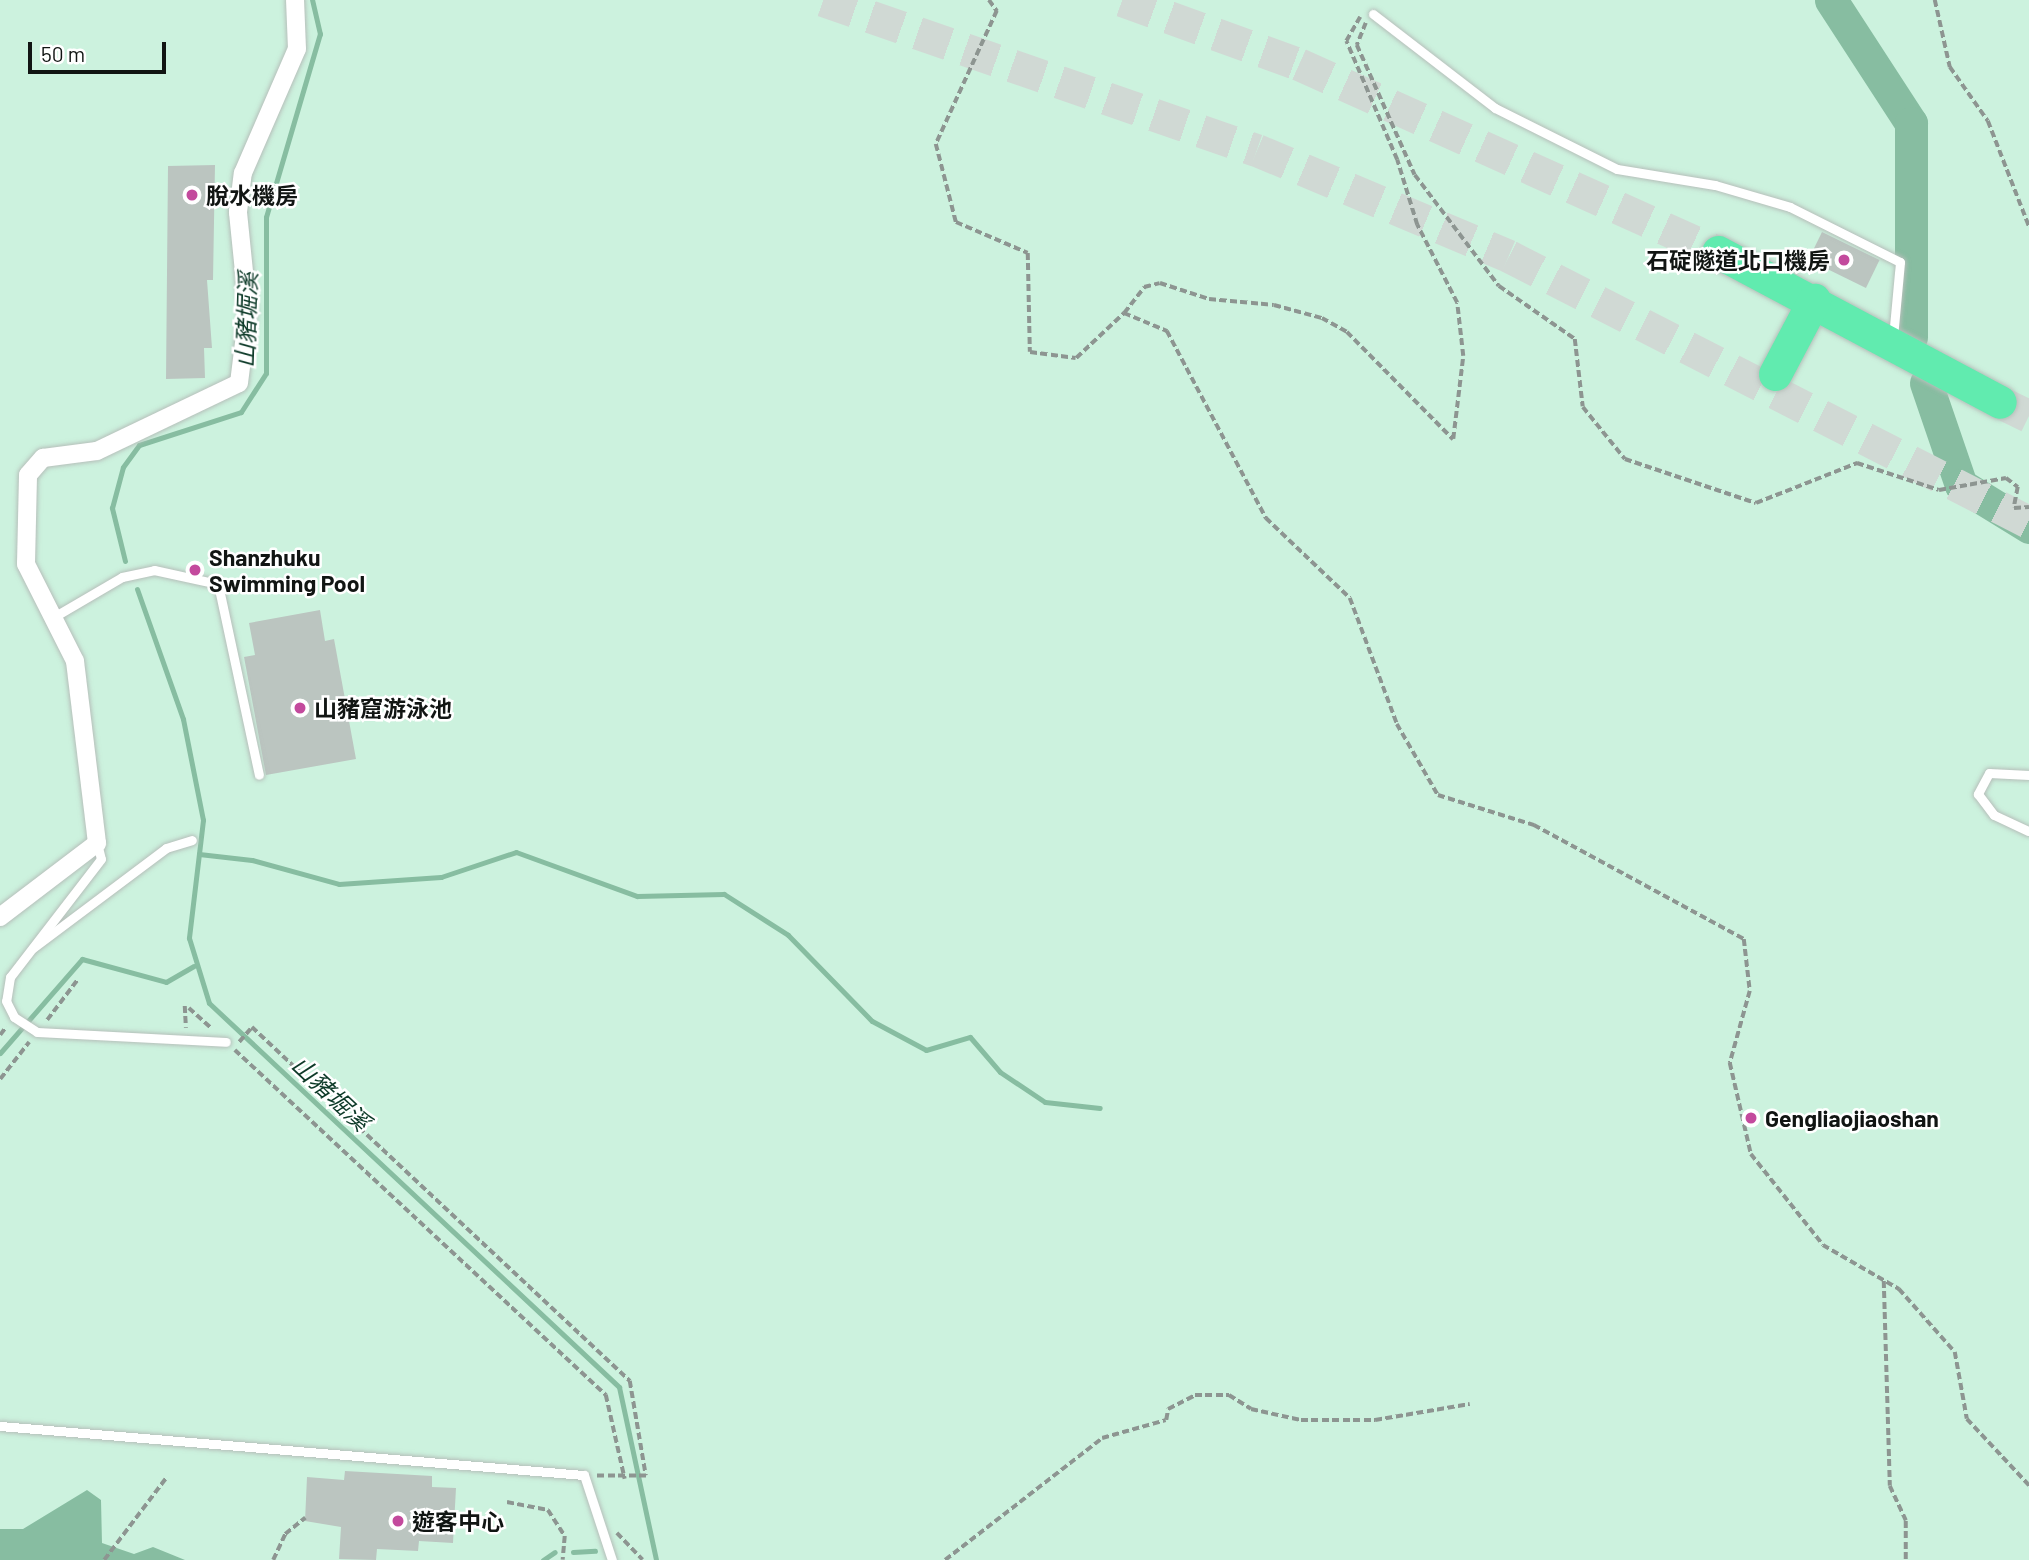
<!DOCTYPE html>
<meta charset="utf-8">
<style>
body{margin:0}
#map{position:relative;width:2029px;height:1560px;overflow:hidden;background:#f2fcf6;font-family:Barlow,"Noto Sans TC",sans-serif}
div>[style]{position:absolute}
.green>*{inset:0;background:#ccf2de;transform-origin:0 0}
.water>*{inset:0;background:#87bda1}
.stream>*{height:5px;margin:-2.5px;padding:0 2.5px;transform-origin:2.5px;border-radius:2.5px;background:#87bda1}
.river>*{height:33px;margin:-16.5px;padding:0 16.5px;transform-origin:16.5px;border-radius:16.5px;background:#87bda1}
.building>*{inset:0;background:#bbc5c0;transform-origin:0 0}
.motorway-tunnel>*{height:33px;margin-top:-16.5px;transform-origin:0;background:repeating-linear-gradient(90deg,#d0d9d4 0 33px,transparent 0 50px)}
.path>*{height:3.5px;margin-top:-1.75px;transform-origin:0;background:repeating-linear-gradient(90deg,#8d9591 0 7px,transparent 0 10.5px)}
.roads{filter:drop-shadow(0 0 2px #b6bfba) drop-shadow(0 0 2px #b6bfba)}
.service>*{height:9px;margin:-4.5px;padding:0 4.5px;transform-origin:4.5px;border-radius:4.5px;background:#fff}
.minor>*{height:18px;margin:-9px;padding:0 9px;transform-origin:9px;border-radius:9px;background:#fff}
.motorway>*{height:33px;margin:-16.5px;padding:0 16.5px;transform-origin:16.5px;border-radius:16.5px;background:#61ebaf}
.dots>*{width:19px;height:19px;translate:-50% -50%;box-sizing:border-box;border:4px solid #fff;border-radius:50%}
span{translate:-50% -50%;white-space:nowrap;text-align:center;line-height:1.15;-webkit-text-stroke:5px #fff;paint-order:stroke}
.poi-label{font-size:23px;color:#111513;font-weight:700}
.left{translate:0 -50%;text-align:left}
.right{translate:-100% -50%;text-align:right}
.water-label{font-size:24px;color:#0d3a28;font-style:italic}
.scale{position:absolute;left:28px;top:42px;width:138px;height:32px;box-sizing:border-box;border:4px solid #111513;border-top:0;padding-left:9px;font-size:21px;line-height:24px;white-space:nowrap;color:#111513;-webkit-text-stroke:5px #fff;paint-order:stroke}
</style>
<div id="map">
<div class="green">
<div style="left:0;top:0;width:2029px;height:1560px"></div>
</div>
<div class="water">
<div style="clip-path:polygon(87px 1490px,101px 1500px,102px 1543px,134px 1554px,153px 1547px,185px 1560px,0 1560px,0 1529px,23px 1529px)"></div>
</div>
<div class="stream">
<div style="left:125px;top:561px;width:55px;rotate:-103.8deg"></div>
<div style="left:112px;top:508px;width:42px;rotate:-75deg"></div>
<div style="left:123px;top:467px;width:27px;rotate:-54deg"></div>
<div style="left:139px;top:445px;width:107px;rotate:-17.9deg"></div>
<div style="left:241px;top:412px;width:46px;rotate:-57.3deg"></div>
<div style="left:266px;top:373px;width:156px;rotate:-90deg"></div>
<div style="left:266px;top:217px;width:191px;rotate:-73.6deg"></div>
<div style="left:320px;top:34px;width:35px;rotate:-103deg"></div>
<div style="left:137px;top:589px;width:138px;rotate:70.5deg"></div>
<div style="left:183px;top:719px;width:103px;rotate:78.8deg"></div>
<div style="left:203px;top:820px;width:119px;rotate:96.8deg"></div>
<div style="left:189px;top:938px;width:68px;rotate:72.9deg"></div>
<div style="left:209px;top:1003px;width:562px;rotate:43.12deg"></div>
<div style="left:619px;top:1387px;width:176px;rotate:77.9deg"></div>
<div style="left:199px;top:854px;width:53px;rotate:6.5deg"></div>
<div style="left:252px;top:860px;width:90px;rotate:15.4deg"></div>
<div style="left:339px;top:884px;width:102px;rotate:-3.9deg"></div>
<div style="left:441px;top:877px;width:79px;rotate:-18.4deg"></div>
<div style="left:516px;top:852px;width:129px;rotate:20deg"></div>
<div style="left:637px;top:896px;width:87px;rotate:-1.3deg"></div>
<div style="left:724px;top:894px;width:76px;rotate:32.6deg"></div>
<div style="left:788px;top:935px;width:120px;rotate:45.7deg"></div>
<div style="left:872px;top:1021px;width:61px;rotate:28.2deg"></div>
<div style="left:926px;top:1050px;width:46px;rotate:-16.5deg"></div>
<div style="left:970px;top:1037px;width:46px;rotate:49.4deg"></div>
<div style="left:1000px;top:1072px;width:54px;rotate:33.7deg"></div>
<div style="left:1045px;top:1102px;width:55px;rotate:6.2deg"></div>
<div style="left:0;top:1053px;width:125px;rotate:-48.9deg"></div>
<div style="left:82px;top:959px;width:87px;rotate:15.3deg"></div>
<div style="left:166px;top:982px;width:32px;rotate:-30deg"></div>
<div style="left:573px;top:1552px;width:22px;rotate:-3deg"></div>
<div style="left:543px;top:1560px;width:14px;rotate:-34deg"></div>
</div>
<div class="river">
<div style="left:1831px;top:0;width:147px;rotate:57deg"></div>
<div style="left:1911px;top:123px;width:214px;rotate:90deg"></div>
<div style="left:1926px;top:383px;width:108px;rotate:71.1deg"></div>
<div style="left:1961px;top:485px;width:80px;rotate:31.7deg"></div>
</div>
<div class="building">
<div style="clip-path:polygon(215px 165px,213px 280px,207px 280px,212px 348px,204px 348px,205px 378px,166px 379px,168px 166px)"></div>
<div style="left:1822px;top:232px;width:64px;height:31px;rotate:26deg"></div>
<div style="clip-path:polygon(320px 610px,325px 641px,334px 639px,356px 759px,266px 775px,244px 657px,255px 655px,249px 623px)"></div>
<div style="clip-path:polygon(345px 1471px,432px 1476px,432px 1487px,456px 1488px,453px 1543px,419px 1541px,418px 1551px,377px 1549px,376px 1560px,339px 1559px,341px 1527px,305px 1521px,307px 1477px,344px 1480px)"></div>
</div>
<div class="motorway-tunnel">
<div style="left:823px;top:0;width:459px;rotate:19.1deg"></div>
<div style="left:1257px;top:150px;width:273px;rotate:22.8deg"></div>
<div style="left:1509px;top:256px;width:584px;rotate:27.09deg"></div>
<div style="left:1122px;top:0;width:188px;rotate:19.9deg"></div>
<div style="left:1299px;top:64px;width:459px;rotate:24.2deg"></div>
<div style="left:2000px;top:402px;width:32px;rotate:26deg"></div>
</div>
<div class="path">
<div style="left:989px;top:0;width:14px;rotate:54deg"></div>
<div style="left:997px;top:11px;width:146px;rotate:114.6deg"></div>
<div style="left:936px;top:144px;width:81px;rotate:75.6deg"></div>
<div style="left:956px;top:222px;width:78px;rotate:23.3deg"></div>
<div style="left:1028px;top:253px;width:99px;rotate:88.8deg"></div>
<div style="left:1030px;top:352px;width:46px;rotate:7.4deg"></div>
<div style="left:1076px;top:358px;width:66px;rotate:-43.2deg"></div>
<div style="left:1124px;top:313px;width:47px;rotate:22.7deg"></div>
<div style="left:1167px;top:331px;width:212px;rotate:62.1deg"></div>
<div style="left:1266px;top:518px;width:116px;rotate:43.6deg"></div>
<div style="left:1350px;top:598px;width:134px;rotate:69.5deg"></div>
<div style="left:1397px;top:724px;width:82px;rotate:60deg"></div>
<div style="left:1438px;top:795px;width:101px;rotate:17.4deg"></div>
<div style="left:1534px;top:825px;width:239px;rotate:28.5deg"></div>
<div style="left:1744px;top:939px;width:52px;rotate:83.4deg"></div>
<div style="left:1750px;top:991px;width:75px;rotate:105.5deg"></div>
<div style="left:1730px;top:1063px;width:93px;rotate:77deg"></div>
<div style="left:1751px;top:1154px;width:116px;rotate:51.6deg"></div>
<div style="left:1823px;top:1245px;width:88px;rotate:30.1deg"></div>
<div style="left:1899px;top:1289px;width:84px;rotate:48.4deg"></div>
<div style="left:1955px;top:1352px;width:68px;rotate:79.8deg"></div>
<div style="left:1967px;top:1419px;width:91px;rotate:46.8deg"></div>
<div style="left:1935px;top:0;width:69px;rotate:77.4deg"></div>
<div style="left:1950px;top:67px;width:66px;rotate:54.9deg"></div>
<div style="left:1988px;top:121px;width:113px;rotate:68.7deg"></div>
<div style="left:1366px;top:23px;width:24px;rotate:112deg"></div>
<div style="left:1357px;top:45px;width:142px;rotate:66deg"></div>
<div style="left:1415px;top:175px;width:139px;rotate:52.9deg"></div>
<div style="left:1499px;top:286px;width:93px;rotate:34.9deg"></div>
<div style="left:1575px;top:339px;width:68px;rotate:83.3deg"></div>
<div style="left:1583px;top:407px;width:67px;rotate:51.1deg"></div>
<div style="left:1625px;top:459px;width:138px;rotate:18.6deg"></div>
<div style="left:1756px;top:503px;width:109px;rotate:-21.6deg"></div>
<div style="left:1857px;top:463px;width:86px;rotate:18.2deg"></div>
<div style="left:1939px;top:490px;width:68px;rotate:-10.2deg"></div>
<div style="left:2006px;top:478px;width:15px;rotate:37deg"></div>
<div style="left:2018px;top:487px;width:21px;rotate:101deg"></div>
<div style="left:2014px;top:508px;width:15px;rotate:-4deg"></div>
<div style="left:1124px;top:313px;width:33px;rotate:-52deg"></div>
<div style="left:1144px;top:287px;width:16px;rotate:-14deg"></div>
<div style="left:1160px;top:283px;width:52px;rotate:18.1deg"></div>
<div style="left:1209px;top:299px;width:65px;rotate:5.3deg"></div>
<div style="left:1274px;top:305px;width:50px;rotate:15.2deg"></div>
<div style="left:1322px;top:318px;width:29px;rotate:29deg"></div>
<div style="left:1347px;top:332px;width:151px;rotate:45.3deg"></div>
<div style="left:1453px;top:439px;width:84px;rotate:-83.1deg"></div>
<div style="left:1463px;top:356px;width:53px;rotate:-96.5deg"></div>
<div style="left:1457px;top:303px;width:88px;rotate:-117.1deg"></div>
<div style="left:1417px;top:225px;width:68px;rotate:-107.1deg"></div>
<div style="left:1397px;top:160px;width:129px;rotate:-113.2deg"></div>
<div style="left:1346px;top:41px;width:28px;rotate:-60deg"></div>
<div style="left:185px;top:1006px;width:22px;rotate:87deg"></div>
<div style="left:189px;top:1008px;width:30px;rotate:42deg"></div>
<div style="left:47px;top:1020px;width:51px;rotate:-52.9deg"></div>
<div style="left:0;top:1035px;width:10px;rotate:-53deg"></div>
<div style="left:239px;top:1042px;width:20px;rotate:-49deg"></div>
<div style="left:252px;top:1027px;width:518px;rotate:43.12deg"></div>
<div style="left:630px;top:1381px;width:96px;rotate:80.4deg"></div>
<div style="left:646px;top:1476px;width:50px;rotate:180deg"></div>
<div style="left:235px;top:1050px;width:507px;rotate:42.92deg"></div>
<div style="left:606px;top:1395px;width:86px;rotate:77.3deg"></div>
<div style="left:0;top:1079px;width:47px;rotate:-51.9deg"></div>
<div style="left:1884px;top:1281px;width:205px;rotate:88.3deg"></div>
<div style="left:1890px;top:1486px;width:38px;rotate:65deg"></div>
<div style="left:1906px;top:1521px;width:39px;rotate:90deg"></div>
<div style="left:507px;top:1502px;width:42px;rotate:11deg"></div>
<div style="left:548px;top:1510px;width:31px;rotate:57deg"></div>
<div style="left:565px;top:1536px;width:24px;rotate:95deg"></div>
<div style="left:617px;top:1533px;width:37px;rotate:46deg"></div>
<div style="left:104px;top:1560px;width:103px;rotate:-52.9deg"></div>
<div style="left:273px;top:1560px;width:29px;rotate:-65deg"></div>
<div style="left:285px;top:1534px;width:26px;rotate:-39deg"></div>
<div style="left:945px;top:1560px;width:199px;rotate:-37.8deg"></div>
<div style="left:1102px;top:1438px;width:66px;rotate:-15.7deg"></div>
<div style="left:1166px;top:1420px;width:11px;rotate:-80deg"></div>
<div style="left:1168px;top:1409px;width:30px;rotate:-27deg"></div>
<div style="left:1195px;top:1395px;width:34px"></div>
<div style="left:1229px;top:1395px;width:26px;rotate:32deg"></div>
<div style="left:1251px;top:1409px;width:51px;rotate:12.4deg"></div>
<div style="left:1301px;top:1420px;width:74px"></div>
<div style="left:1375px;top:1420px;width:96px;rotate:-9.6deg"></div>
</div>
<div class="roads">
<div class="service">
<div style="left:1373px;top:14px;width:154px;rotate:37.6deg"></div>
<div style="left:1495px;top:108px;width:136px;rotate:26.6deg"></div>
<div style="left:1617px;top:169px;width:99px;rotate:9.3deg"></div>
<div style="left:1715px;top:185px;width:78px;rotate:16.3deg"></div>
<div style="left:1790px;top:207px;width:123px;rotate:26.6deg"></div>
<div style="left:1900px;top:262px;width:75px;rotate:95.3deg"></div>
<div style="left:52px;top:618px;width:81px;rotate:-30.4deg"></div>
<div style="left:122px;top:577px;width:33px;rotate:-12deg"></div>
<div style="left:154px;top:570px;width:66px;rotate:12.3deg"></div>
<div style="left:218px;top:584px;width:195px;rotate:77.9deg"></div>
<div style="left:2029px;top:775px;width:40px;rotate:-177.1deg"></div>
<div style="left:1989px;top:773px;width:24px;rotate:118deg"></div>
<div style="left:1978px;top:794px;width:26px;rotate:53deg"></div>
<div style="left:1994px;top:815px;width:38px;rotate:25deg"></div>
<div style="left:97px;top:843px;width:16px;rotate:76deg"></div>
<div style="left:101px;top:859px;width:149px;rotate:127.6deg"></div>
<div style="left:10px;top:977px;width:24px;rotate:99deg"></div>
<div style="left:6px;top:1001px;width:18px;rotate:63deg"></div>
<div style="left:14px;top:1017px;width:27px;rotate:33deg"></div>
<div style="left:37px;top:1032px;width:189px;rotate:3deg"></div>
<div style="left:33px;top:948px;width:166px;rotate:-36.9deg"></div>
<div style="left:166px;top:848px;width:27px;rotate:-17deg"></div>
<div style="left:0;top:1426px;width:586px;rotate:4.8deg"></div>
<div style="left:584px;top:1475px;width:89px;rotate:71.8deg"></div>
</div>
<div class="minor">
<div style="left:0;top:917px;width:122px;rotate:-37.3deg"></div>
<div style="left:97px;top:843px;width:183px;rotate:-96.9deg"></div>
<div style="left:75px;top:661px;width:109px;rotate:-116.8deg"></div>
<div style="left:26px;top:564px;width:89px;rotate:-88.7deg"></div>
<div style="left:28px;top:475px;width:23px;rotate:-49deg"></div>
<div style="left:43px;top:458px;width:54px;rotate:-7.4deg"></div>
<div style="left:97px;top:451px;width:157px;rotate:-25.6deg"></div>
<div style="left:239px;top:383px;width:73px;rotate:-82.9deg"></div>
<div style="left:248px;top:311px;width:100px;rotate:-95.8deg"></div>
<div style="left:238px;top:212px;width:39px;rotate:-83deg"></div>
<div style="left:243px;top:173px;width:135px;rotate:-66.5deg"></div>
<div style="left:297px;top:49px;width:49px;rotate:-92.3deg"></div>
</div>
<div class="motorway">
<div style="left:1718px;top:252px;width:319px;rotate:28deg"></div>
<div style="left:1775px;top:374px;width:84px;rotate:-62.2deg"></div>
</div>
</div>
<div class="dots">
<div style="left:192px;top:195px;background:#c34a9d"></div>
<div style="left:1844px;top:260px;background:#c34a9d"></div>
<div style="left:195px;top:570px;background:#c34a9d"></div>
<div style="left:300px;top:708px;background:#c34a9d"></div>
<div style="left:1751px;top:1118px;background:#c34a9d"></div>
<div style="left:398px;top:1521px;background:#c34a9d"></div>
</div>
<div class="poi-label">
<span class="left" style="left:206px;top:195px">脫水機房</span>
<span class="right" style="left:1830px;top:260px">石碇隧道北口機房</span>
<span class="left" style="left:209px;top:570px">Shanzhuku<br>Swimming Pool</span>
<span class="left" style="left:314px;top:708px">山豬窟游泳池</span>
<span class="left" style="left:1765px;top:1118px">Gengliaojiaoshan</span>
<span class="left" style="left:412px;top:1521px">遊客中心</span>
</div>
<div class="water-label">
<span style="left:246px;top:320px;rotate:-88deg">山豬堀溪</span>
<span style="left:331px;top:1093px;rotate:43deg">山豬堀溪</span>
</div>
<div class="scale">50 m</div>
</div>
